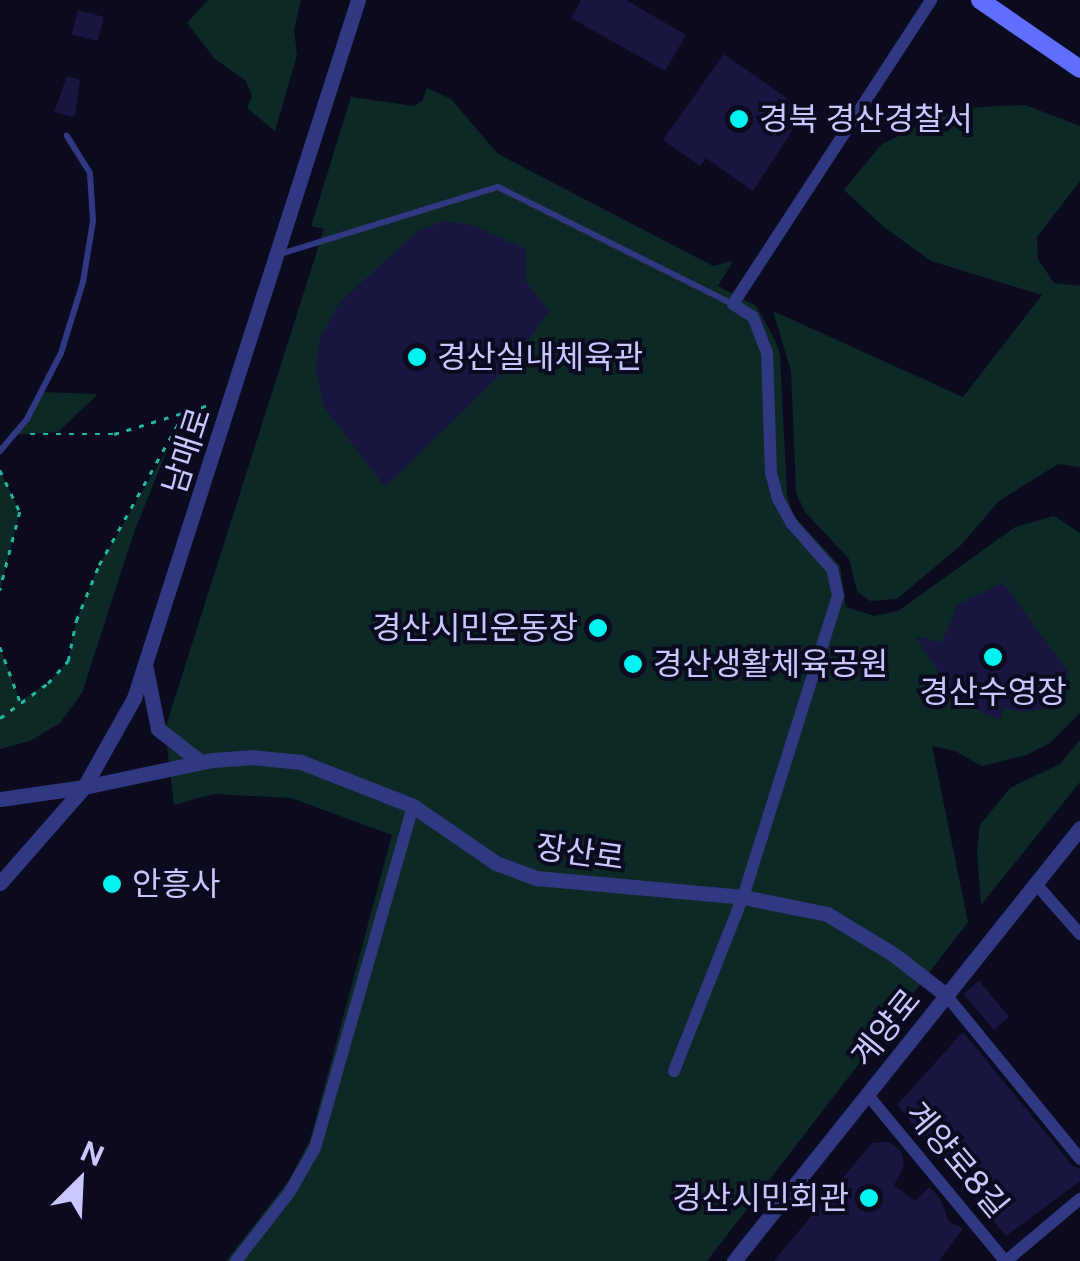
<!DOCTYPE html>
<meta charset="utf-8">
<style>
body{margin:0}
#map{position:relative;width:1080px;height:1261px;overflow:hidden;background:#0b0a1f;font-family:"Public Sans","Noto Sans KR",sans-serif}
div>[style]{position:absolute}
.green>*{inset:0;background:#0d2925}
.building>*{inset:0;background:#191541;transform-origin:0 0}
.path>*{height:2.5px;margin-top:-1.25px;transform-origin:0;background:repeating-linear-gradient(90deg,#23b89d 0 5px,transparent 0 13px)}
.service>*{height:6px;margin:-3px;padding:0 3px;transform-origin:3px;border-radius:3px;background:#313882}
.minor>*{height:12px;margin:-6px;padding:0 6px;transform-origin:6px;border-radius:6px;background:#313882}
.tertiary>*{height:15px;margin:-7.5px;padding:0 7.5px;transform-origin:7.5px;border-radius:7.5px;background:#313882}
.secondary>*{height:18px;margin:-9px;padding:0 9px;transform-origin:9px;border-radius:9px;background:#5f6eff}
.dots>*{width:28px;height:28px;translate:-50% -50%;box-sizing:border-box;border:5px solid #0b0a1f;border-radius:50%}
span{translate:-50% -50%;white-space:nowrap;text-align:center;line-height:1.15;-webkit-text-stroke:8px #0b0a1f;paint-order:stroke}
.poi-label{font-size:32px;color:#c8c8ff}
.left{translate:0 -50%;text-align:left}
.right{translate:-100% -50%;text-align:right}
.street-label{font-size:32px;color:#c8c8ff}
.north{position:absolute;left:30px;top:1131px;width:100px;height:100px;-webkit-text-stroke:8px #0b0a1f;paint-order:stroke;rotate:24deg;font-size:28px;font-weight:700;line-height:40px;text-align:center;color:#c8c8ff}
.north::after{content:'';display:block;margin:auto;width:35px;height:45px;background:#c8c8ff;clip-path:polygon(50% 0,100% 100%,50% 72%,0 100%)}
</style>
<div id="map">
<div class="green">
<div style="clip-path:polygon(208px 0,301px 0,294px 30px,297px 55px,275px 131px,247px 108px,252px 96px,246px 81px,215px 59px,187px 23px)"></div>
<div style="clip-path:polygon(427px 88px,451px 99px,498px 154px,713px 266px,733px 261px,718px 286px,756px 306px,775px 340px,780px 355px,787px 495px,793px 515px,840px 566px,846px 607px,874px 616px,898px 611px,1015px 527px,1054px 516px,1080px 533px,1080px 713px,1050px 743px,1026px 755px,982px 766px,955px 751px,932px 746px,968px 922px,707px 1261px,226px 1261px,289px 1180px,310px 1140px,392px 835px,291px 798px,213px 794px,174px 805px,165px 729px,324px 229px,311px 226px,351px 97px,414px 106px,422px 101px)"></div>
<div style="clip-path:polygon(1025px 105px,1080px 126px,1080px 181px,1037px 237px,1038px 259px,1054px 283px,1080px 286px,1080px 467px,1058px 464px,999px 501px,961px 545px,897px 599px,870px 601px,857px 591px,849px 559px,805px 512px,796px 493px,791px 371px,773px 311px,963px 397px,1042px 295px,931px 261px,885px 228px,844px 190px,881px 145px,929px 120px,961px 108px)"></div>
<div style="clip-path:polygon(41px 392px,98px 394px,58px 432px,14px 435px)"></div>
<div style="clip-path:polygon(168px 448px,133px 535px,82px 693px,60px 723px,30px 741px,0 749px,0 647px,20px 701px,48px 683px,68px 661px,76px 621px,99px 565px)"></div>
<div style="clip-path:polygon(0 470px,20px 512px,0 590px)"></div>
<div style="clip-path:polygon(1080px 740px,1080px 782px,981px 905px,977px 853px,980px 825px,1010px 788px,1060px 764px)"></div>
</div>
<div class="building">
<div style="clip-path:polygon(581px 0,626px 0,686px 35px,665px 71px,571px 18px)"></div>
<div style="left:78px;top:10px;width:27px;height:25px;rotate:15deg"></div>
<div style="clip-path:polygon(724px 54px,805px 111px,753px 191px,706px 158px,700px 166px,663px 140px)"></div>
<div style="clip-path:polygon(67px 76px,80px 80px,75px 117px,54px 112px)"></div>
<div style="clip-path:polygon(442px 221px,472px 225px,526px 249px,526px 282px,549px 311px,515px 360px,385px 487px,324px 407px,316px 370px,319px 340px,340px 302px,417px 232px)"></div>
<div style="clip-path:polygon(1003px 583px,1069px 673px,1059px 695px,1043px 709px,1022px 712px,1003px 708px,1000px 720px,962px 703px,951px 692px,916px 637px,942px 642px,958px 604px)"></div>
<div style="left:979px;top:981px;width:47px;height:20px;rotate:50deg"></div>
<div style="clip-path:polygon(963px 1032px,1072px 1165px,1080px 1169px,1080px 1181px,1006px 1236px,897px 1105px)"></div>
<div style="clip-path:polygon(889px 1142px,901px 1151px,904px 1166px,894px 1185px,915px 1201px,929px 1187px,940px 1198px,949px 1222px,963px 1228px,939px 1261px,774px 1261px,872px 1143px)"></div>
</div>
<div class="path">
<div style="left:30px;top:434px;width:84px"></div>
<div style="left:114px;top:434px;width:102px;rotate:-17deg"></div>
<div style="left:0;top:470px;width:47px;rotate:64.5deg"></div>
<div style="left:20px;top:512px;width:81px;rotate:104.4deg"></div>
<div style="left:0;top:647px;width:58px;rotate:69.7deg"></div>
<div style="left:0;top:718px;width:59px;rotate:-36.1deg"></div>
<div style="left:48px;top:683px;width:30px;rotate:-48deg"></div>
<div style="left:68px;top:661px;width:41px;rotate:-78.7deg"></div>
<div style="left:76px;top:621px;width:61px;rotate:-67.7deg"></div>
<div style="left:99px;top:565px;width:172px;rotate:-60.8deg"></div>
</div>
<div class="service">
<div style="left:280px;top:254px;width:228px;rotate:-17.1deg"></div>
<div style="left:498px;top:187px;width:263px;rotate:26.5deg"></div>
<div style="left:0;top:451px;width:42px;rotate:-49.8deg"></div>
<div style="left:27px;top:419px;width:74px;rotate:-62.7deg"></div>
<div style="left:61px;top:353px;width:74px;rotate:-72.8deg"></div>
<div style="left:83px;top:282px;width:62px;rotate:-80.7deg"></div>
<div style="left:93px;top:221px;width:48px;rotate:-93.6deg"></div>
<div style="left:90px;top:173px;width:44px;rotate:-121.9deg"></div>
</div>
<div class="minor">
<div style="left:1036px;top:884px;width:67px;rotate:48.7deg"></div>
<div style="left:946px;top:995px;width:212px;rotate:50.7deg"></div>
<div style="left:674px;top:1071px;width:187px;rotate:-68.4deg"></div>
<div style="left:743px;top:897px;width:317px;rotate:-72.5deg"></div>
<div style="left:838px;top:595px;width:27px;rotate:-103deg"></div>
<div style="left:832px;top:569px;width:60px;rotate:-131.6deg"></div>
<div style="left:792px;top:524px;width:29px;rotate:-119deg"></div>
<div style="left:778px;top:499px;width:27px;rotate:-105deg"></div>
<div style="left:771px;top:473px;width:120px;rotate:-91.9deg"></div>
<div style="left:767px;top:353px;width:39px;rotate:-111deg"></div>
<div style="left:753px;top:317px;width:24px;rotate:-147deg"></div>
<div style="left:733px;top:304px;width:363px;rotate:-56.9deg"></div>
<div style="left:867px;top:1094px;width:217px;rotate:50.4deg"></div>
<div style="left:236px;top:1261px;width:86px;rotate:-52.1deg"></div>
<div style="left:289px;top:1193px;width:52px;rotate:-60deg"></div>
<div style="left:315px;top:1148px;width:356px;rotate:-74deg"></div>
<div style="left:1006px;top:1261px;width:97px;rotate:-40deg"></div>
</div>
<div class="tertiary">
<div style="left:146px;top:669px;width:61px;rotate:78.7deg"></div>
<div style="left:158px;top:729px;width:54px;rotate:37.5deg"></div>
<div style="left:0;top:799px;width:85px;rotate:-8.1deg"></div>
<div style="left:84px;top:787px;width:131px;rotate:-11.9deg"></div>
<div style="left:212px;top:760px;width:39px;rotate:-4deg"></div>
<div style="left:251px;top:757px;width:50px;rotate:5.7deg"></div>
<div style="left:301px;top:762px;width:120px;rotate:21.4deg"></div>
<div style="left:413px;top:806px;width:101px;rotate:34.5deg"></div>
<div style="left:496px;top:863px;width:43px;rotate:20.6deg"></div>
<div style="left:536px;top:878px;width:208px;rotate:5.2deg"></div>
<div style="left:743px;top:897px;width:86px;rotate:11.4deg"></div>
<div style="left:827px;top:914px;width:77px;rotate:31.2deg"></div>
<div style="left:893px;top:954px;width:67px;rotate:37.7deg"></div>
<div style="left:0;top:883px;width:128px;rotate:-48.8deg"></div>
<div style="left:84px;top:787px;width:102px;rotate:-60.7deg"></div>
<div style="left:134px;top:698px;width:733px;rotate:-72.21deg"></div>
<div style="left:734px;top:1261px;width:554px;rotate:-51.37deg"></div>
</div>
<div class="secondary">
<div style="left:980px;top:0;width:121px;rotate:34.6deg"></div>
</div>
<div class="dots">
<div style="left:739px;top:119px;background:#00f3ef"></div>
<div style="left:417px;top:357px;background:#00f3ef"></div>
<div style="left:598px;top:628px;background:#00f3ef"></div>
<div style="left:993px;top:657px;background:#00f3ef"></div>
<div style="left:633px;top:664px;background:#00f3ef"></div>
<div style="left:112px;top:884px;background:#00f3ef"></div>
<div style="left:869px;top:1198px;background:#00f3ef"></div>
</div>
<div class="poi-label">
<span class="left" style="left:759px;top:119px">경북 경산경찰서</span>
<span class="left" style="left:437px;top:357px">경산실내체육관</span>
<span class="right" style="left:578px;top:628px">경산시민운동장</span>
<span class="left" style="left:653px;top:664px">경산생활체육공원</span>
<span style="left:993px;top:692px">경산수영장</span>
<span class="left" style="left:132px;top:884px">안흥사</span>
<span class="right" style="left:849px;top:1198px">경산시민회관</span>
</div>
<div class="street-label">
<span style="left:187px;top:451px;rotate:-72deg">남매로</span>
<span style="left:580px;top:853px;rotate:8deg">장산로</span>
<span style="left:886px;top:1028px;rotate:-51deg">계양로</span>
<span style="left:957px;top:1160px;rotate:50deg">계양로8길</span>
</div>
<div class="north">N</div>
</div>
